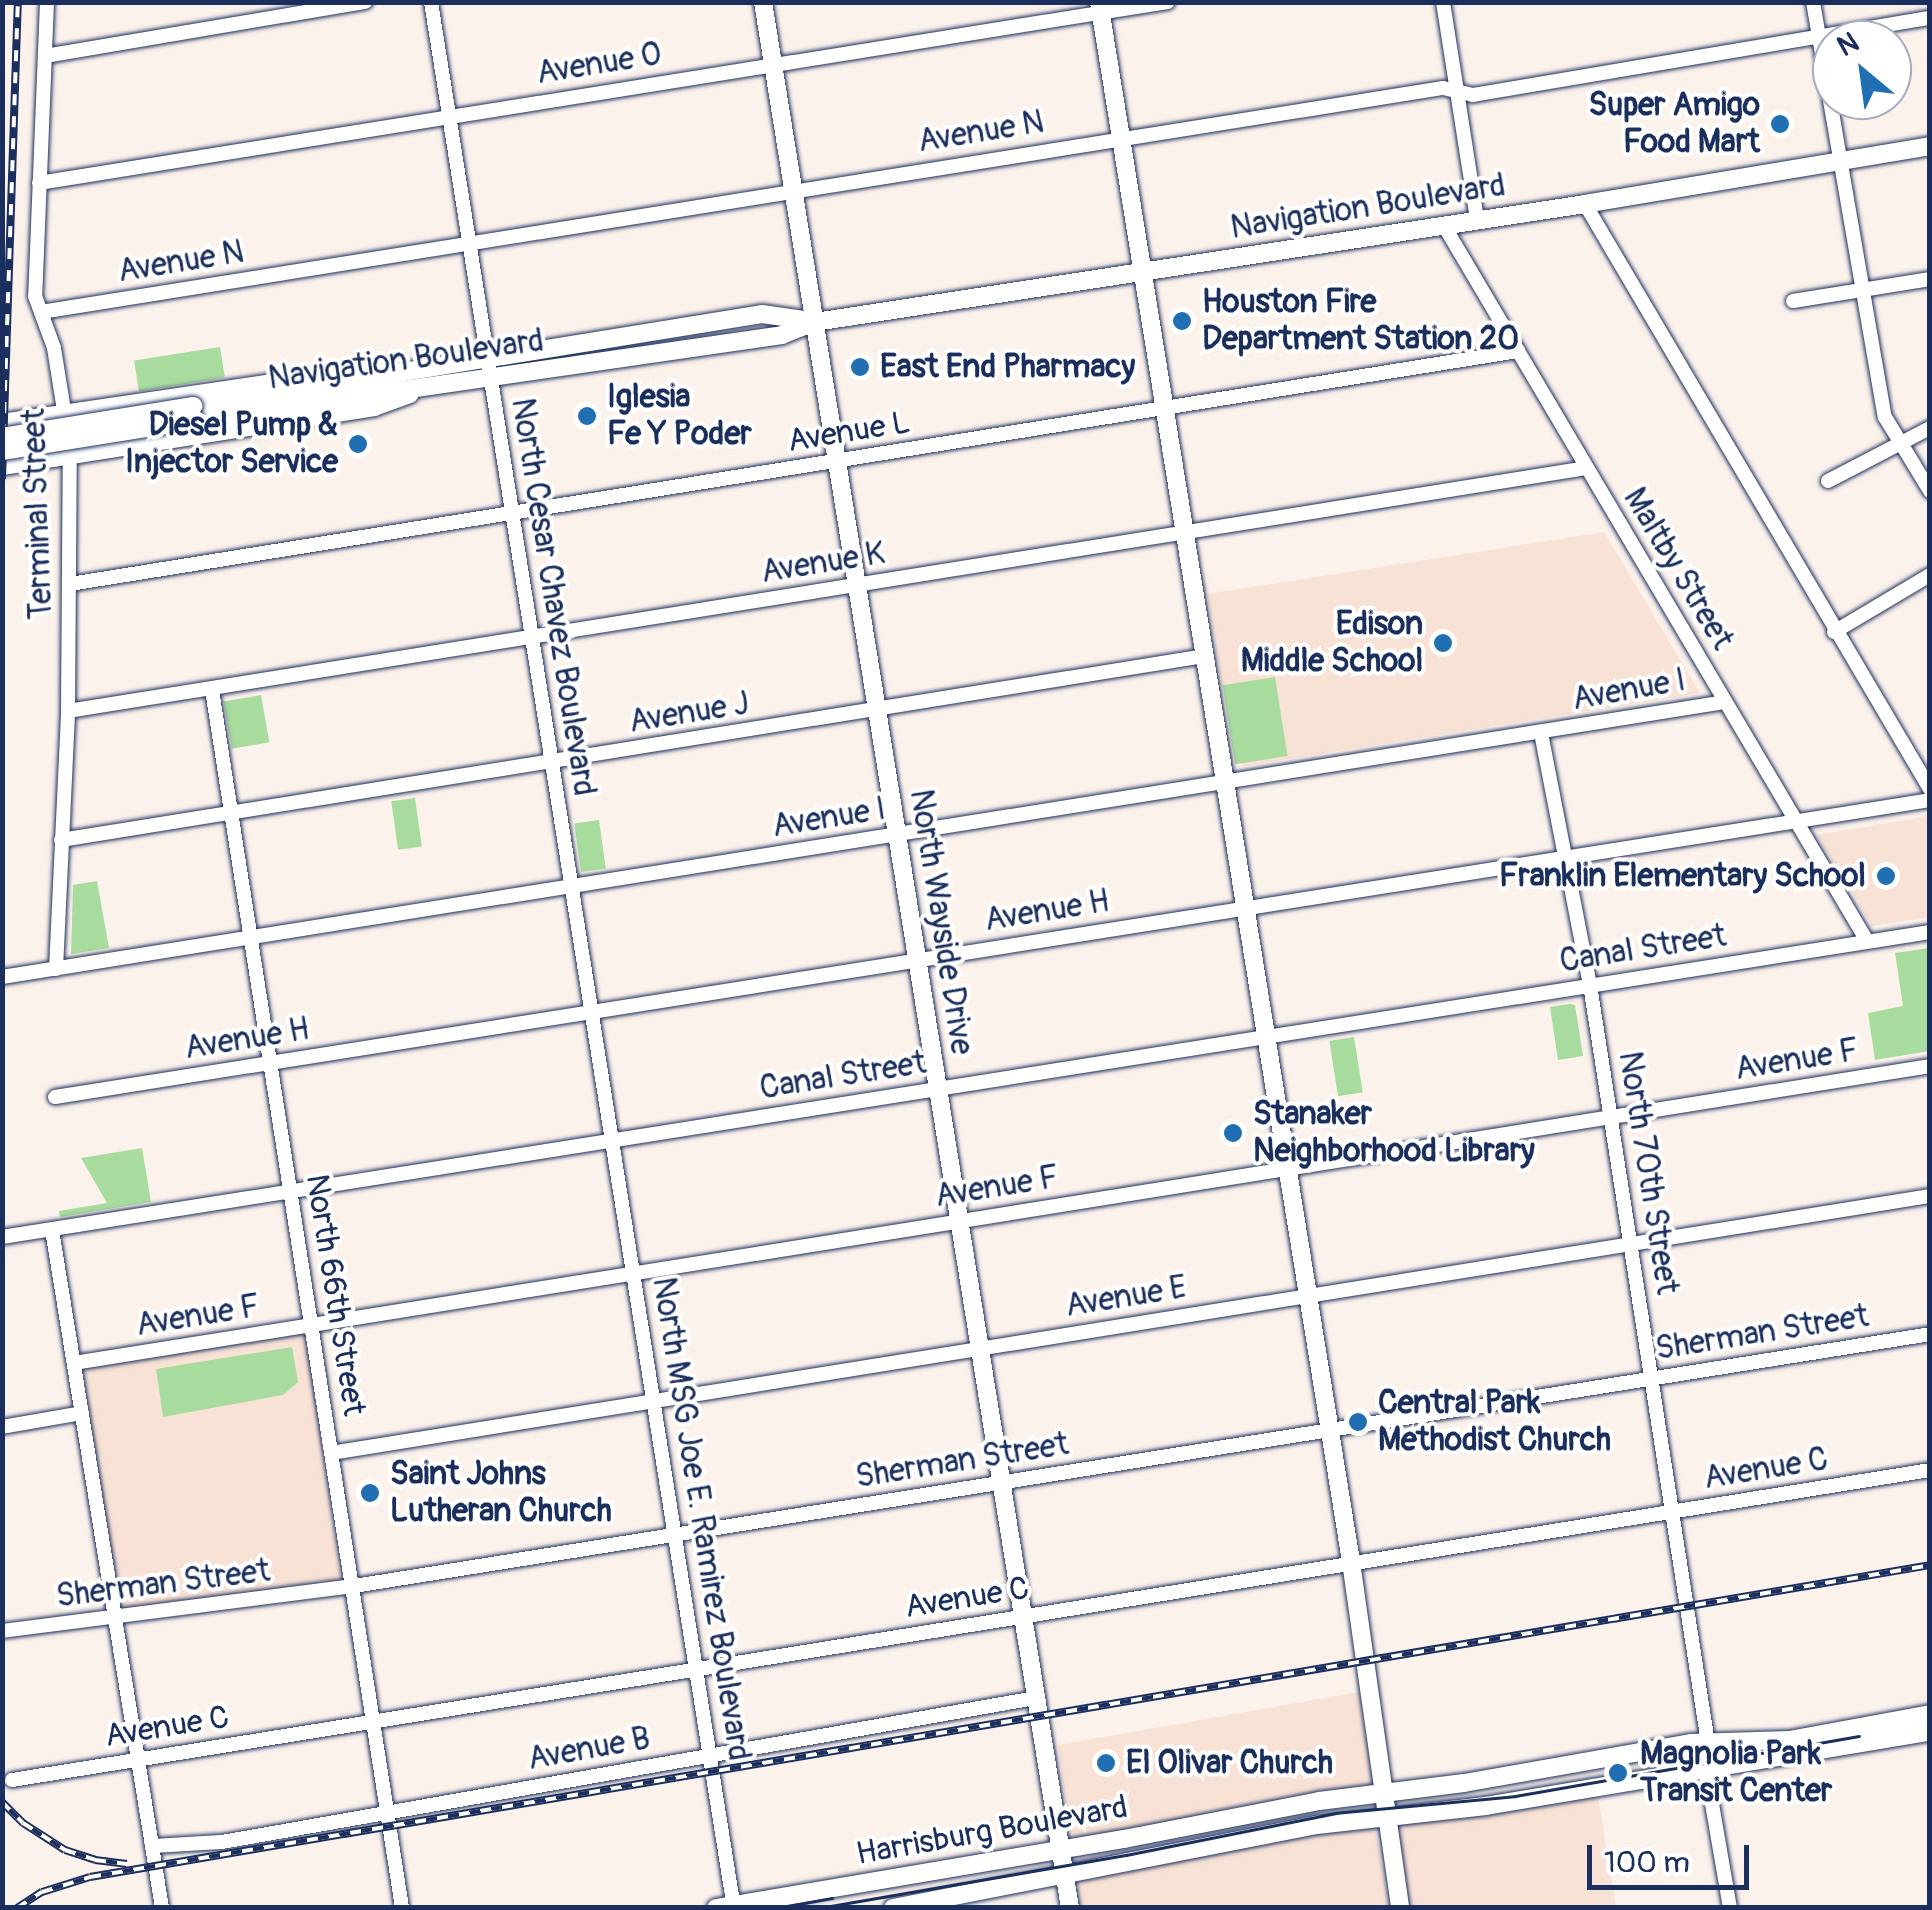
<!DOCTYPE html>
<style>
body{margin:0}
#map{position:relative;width:1932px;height:1910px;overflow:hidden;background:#fcf2ec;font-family:Pangolin,sans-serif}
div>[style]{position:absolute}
.built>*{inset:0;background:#f8e2d6;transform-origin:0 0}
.green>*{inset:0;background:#a8dc9e;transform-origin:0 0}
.roads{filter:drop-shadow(0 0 2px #1b2f5e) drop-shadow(0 0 2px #1b2f5e)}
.minor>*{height:14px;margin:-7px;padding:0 7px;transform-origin:7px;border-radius:7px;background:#fff}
.major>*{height:18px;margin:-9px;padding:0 9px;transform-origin:9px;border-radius:9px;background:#fff}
.tram>*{height:2.5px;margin:-1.25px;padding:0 1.25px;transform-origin:1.25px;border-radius:1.25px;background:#1b2f5e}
.rail>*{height:8px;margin-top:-4px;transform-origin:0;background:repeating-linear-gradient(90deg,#fff 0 11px,#1b2f5e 0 22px);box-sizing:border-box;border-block:2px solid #1b2f5e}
.bridges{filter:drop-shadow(0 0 2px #1b2f5e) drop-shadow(0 0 2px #1b2f5e)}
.major-bridge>*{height:18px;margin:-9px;padding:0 9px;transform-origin:9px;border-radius:9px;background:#fff}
.dots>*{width:28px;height:28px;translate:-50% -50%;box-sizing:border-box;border:5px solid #fff;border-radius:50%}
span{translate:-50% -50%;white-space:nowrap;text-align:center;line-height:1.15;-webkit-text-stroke:8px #fff;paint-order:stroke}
.street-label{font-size:32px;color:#1b2f5e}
.poi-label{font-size:32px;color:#1b2f5e;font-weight:700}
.right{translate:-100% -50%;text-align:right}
.left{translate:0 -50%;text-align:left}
.frame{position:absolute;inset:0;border:5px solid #1b2f5e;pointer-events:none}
.north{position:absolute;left:1812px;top:20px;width:100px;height:100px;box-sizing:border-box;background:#fff;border:2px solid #a4acbf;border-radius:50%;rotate:331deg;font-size:28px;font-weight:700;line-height:40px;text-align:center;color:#1b2f5e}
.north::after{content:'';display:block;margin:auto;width:35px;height:45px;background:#1f6fb2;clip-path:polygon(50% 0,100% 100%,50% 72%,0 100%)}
.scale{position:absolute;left:1587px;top:1845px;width:162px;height:45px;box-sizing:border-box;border:5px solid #1b2f5e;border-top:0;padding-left:12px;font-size:30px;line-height:35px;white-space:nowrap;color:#1b2f5e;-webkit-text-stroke:8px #fff;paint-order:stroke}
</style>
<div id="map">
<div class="built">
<div style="clip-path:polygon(1604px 532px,1700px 693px,1244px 766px,1234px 759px,1207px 594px)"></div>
<div style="clip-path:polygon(1929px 816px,1929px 917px,1872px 926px,1817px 835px)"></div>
<div style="left:306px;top:1333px;width:251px;height:229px;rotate:82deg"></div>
<div style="clip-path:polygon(1359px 1692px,1373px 1787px,1079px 1841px,1069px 1831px,1058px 1745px)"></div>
<div style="clip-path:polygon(1597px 1790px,1616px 1907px,1409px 1907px,1396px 1831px,1401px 1823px)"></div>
<div style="clip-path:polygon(1374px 1824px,1390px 1907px,1081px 1907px,1077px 1880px,1081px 1874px)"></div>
</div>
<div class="green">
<div style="left:220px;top:347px;width:31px;height:87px;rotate:81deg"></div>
<div style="left:1275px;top:677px;width:80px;height:53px;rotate:81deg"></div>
<div style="left:261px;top:695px;width:48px;height:38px;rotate:80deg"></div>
<div style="left:415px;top:798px;width:49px;height:24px;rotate:82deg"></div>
<div style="left:599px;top:820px;width:49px;height:25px;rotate:82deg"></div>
<div style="clip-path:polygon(97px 881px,109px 948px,71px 954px,73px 885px)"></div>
<div style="clip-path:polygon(1929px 948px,1929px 1051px,1875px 1060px,1868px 1013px,1903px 1006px,1895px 953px)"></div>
<div style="clip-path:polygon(1570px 1004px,1575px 1005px,1583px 1056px,1558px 1060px,1550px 1007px)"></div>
<div style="left:1354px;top:1037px;width:56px;height:25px;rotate:81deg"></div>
<div style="clip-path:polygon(142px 1148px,151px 1202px,60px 1217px,59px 1211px,107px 1203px,81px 1158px)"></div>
<div style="clip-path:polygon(292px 1347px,298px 1382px,283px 1395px,163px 1417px,156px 1369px)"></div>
</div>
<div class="roads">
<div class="minor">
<div style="left:47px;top:2px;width:294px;rotate:92.3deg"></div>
<div style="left:35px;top:296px;width:55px;rotate:69.9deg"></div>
<div style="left:54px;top:348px;width:76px;rotate:80.9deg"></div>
<div style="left:431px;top:2px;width:1930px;rotate:80.97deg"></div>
<div style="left:1443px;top:2px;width:221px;rotate:81.1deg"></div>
<div style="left:1813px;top:2px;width:421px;rotate:80.2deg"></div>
<div style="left:1885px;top:417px;width:87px;rotate:58.7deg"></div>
<div style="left:45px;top:56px;width:325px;rotate:-9.6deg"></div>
<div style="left:39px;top:183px;width:1143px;rotate:-9.11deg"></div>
<div style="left:1585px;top:204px;width:679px;rotate:59.47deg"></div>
<div style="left:1443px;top:224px;width:833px;rotate:59.4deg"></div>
<div style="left:1793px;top:301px;width:139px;rotate:-9.1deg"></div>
<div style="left:41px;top:312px;width:1420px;rotate:-9.08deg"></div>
<div style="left:1443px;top:88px;width:31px;rotate:13deg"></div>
<div style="left:1473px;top:95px;width:463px;rotate:-9.6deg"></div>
<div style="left:1828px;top:481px;width:115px;rotate:-27.5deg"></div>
<div style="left:70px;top:584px;width:1467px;rotate:-9.14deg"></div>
<div style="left:1834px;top:632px;width:112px;rotate:-30.7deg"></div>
<div style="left:212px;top:690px;width:1233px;rotate:81.13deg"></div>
<div style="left:68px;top:711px;width:1537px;rotate:-9.09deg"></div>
<div style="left:1541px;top:733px;width:257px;rotate:79deg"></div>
<div style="left:1590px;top:985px;width:767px;rotate:81.15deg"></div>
<div style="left:61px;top:840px;width:1159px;rotate:-9.14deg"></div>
<div style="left:56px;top:969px;width:258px;rotate:-87.3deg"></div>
<div style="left:68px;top:711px;width:261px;rotate:-89.6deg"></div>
<div style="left:2px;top:977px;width:1744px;rotate:-9.07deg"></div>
<div style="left:55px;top:1097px;width:1898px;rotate:-9deg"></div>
<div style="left:52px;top:1230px;width:687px;rotate:80.78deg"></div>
<div style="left:2px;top:1237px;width:1952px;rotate:-8.99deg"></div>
<div style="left:74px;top:1363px;width:1880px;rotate:-9.09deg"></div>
<div style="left:2px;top:1427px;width:81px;rotate:-9.9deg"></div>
<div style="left:331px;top:1453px;width:1620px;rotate:-9.13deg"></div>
<div style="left:2px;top:1631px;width:355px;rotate:-7.3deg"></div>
<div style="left:354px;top:1586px;width:1596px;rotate:-9.08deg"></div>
<div style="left:1706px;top:1769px;width:141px;rotate:80.2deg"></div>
<div style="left:12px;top:1780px;width:1943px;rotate:-9.18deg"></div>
<div style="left:152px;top:1846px;width:70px;rotate:-3.3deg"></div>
<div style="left:222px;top:1842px;width:826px;rotate:-10.04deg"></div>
</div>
<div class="major">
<div style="left:763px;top:2px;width:1931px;rotate:80.85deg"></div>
<div style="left:1099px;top:2px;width:1580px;rotate:80.82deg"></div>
<div style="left:1351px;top:1562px;width:349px;rotate:81.9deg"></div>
<div style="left:194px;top:406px;width:575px;rotate:-9.2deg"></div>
<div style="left:762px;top:314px;width:49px;rotate:8.1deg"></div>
<div style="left:196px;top:420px;width:592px;rotate:-8.25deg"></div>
<div style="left:782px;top:335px;width:35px;rotate:-22deg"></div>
<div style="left:815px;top:322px;width:779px;rotate:-8.71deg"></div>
<div style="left:1585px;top:204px;width:350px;rotate:-9.5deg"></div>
<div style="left:2px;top:423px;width:389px;rotate:-8.4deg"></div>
<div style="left:2px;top:466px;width:377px;rotate:-9deg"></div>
<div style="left:374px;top:407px;width:38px;rotate:-20deg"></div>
<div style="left:716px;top:1908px;width:414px;rotate:-9.6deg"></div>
<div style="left:1124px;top:1839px;width:199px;rotate:-11deg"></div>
<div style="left:1319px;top:1801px;width:146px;rotate:-7.1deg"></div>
<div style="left:1464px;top:1783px;width:230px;rotate:-10deg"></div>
<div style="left:1691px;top:1743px;width:99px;rotate:-1.7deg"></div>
<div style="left:1790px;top:1740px;width:142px;rotate:-10.5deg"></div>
<div style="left:893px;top:1908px;width:432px;rotate:-11.1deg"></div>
<div style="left:1317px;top:1825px;width:170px;rotate:-6.4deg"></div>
<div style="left:1486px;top:1806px;width:450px;rotate:-9.5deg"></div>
</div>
</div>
<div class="tram">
<div style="left:777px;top:1908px;width:56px;rotate:-10.3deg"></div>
<div style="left:819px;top:1908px;width:312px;rotate:-9.8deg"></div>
<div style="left:1126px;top:1855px;width:214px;rotate:-11.3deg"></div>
<div style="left:1336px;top:1813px;width:180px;rotate:-5.4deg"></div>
<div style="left:1515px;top:1796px;width:349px;rotate:-9.9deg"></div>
</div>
<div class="rail">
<div style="left:2px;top:479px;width:477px;rotate:-88.1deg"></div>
<div style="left:2px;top:1802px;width:30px;rotate:45deg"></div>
<div style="left:23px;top:1823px;width:50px;rotate:32.7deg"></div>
<div style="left:65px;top:1850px;width:32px;rotate:18deg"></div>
<div style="left:95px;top:1860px;width:32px;rotate:7deg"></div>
<div style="left:17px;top:1908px;width:30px;rotate:-33deg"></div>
<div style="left:42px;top:1892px;width:50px;rotate:-17.4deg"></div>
<div style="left:90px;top:1877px;width:1866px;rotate:-9.62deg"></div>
</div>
<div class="bridges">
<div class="major-bridge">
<div style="left:2px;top:437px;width:194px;rotate:-9.2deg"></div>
<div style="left:2px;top:451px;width:196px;rotate:-9.1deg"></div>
</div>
</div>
<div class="dots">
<div style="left:1780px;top:124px;background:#1f6fb2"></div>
<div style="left:1182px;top:321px;background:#1f6fb2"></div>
<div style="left:860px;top:367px;background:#1f6fb2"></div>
<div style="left:587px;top:416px;background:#1f6fb2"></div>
<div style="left:358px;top:444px;background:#1f6fb2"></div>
<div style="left:1443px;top:643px;background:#1f6fb2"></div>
<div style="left:1886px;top:876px;background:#1f6fb2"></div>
<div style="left:1233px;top:1133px;background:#1f6fb2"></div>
<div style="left:1358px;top:1422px;background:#1f6fb2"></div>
<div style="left:370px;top:1493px;background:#1f6fb2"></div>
<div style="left:1106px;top:1763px;background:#1f6fb2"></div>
<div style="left:1618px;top:1773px;background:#1f6fb2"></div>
</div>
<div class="street-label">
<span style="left:599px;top:64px;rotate:-9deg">Avenue O</span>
<span style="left:981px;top:132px;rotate:-9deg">Avenue N</span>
<span style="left:1368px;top:207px;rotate:-9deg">Navigation Boulevard</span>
<span style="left:181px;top:262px;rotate:-9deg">Avenue N</span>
<span style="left:406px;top:360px;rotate:-8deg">Navigation Boulevard</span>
<span style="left:849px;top:432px;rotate:-9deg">Avenue L</span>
<span style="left:38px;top:514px;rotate:-92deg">Terminal Street</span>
<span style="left:823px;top:563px;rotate:-9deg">Avenue K</span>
<span style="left:1678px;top:569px;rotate:59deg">Maltby Street</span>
<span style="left:553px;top:597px;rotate:81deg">North Cesar Chavez Boulevard</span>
<span style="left:1629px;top:690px;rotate:-10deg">Avenue I</span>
<span style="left:689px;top:713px;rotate:-9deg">Avenue J</span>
<span style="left:829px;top:818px;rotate:-9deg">Avenue I</span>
<span style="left:1047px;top:911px;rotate:-9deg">Avenue H</span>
<span style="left:941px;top:922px;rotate:81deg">North Wayside Drive</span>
<span style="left:1643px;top:949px;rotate:-9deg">Canal Street</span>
<span style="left:247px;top:1039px;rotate:-9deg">Avenue H</span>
<span style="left:1797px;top:1060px;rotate:-9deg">Avenue F</span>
<span style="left:843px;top:1076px;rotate:-9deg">Canal Street</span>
<span style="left:1648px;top:1173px;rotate:81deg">North 70th Street</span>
<span style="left:997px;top:1187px;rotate:-9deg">Avenue F</span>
<span style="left:335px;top:1295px;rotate:81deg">North 66th Street</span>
<span style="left:1126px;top:1297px;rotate:-9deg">Avenue E</span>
<span style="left:198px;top:1316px;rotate:-9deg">Avenue F</span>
<span style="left:1762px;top:1333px;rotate:-9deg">Sherman Street</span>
<span style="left:962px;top:1461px;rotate:-9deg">Sherman Street</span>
<span style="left:1766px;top:1469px;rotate:-9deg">Avenue C</span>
<span style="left:701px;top:1519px;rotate:81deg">North MSG Joe E. Ramirez Boulevard</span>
<span style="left:163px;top:1584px;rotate:-7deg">Sherman Street</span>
<span style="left:967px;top:1598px;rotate:-9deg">Avenue C</span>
<span style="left:167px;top:1727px;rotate:-9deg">Avenue C</span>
<span style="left:589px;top:1749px;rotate:-10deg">Avenue B</span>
<span style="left:992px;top:1831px;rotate:-10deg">Harrisburg Boulevard</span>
</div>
<div class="poi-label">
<span class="right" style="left:1760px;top:124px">Super Amigo<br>Food Mart</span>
<span class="left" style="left:1202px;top:321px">Houston Fire<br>Department Station 20</span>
<span class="left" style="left:880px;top:367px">East End Pharmacy</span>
<span class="left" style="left:607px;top:416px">Iglesia<br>Fe Y Poder</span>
<span class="right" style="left:338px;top:444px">Diesel Pump &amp;<br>Injector Service</span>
<span class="right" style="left:1423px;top:643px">Edison<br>Middle School</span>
<span class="right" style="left:1866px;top:876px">Franklin Elementary School</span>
<span class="left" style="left:1253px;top:1133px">Stanaker<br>Neighborhood Library</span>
<span class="left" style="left:1378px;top:1422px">Central Park<br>Methodist Church</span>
<span class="left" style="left:390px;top:1493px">Saint Johns<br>Lutheran Church</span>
<span class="left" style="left:1640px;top:1773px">Magnolia Park<br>Transit Center</span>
<span class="left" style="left:1126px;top:1763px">El Olivar Church</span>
</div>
<div class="frame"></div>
<div class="north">N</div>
<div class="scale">100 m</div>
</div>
